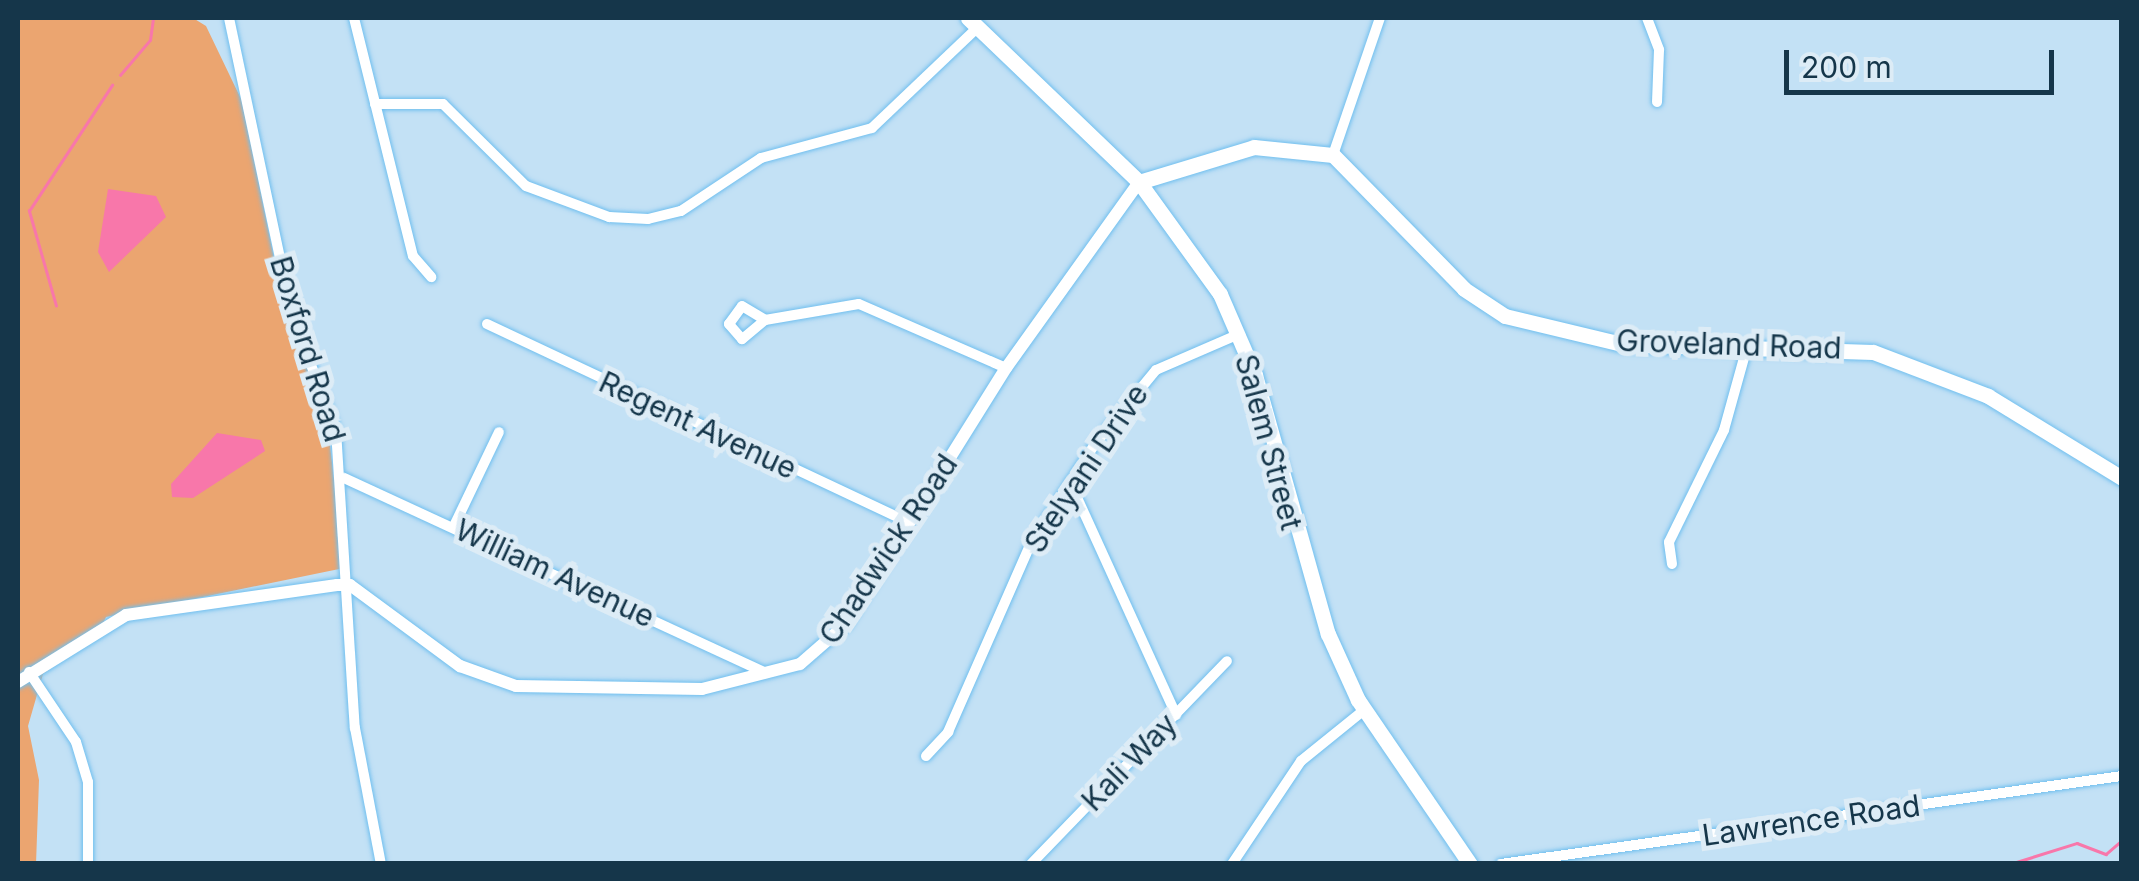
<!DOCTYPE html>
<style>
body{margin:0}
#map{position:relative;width:2139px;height:881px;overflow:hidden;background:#c3e1f5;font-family:Inter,sans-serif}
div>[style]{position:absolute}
.green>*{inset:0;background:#eba570}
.water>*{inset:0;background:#f877aa}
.stream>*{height:2.5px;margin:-1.25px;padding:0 1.25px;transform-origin:1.25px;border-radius:1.25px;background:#f877aa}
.roads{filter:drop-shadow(0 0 2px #70bfef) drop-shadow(0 0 2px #70bfef)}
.minor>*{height:10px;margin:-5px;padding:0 5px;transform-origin:5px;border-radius:5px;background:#fff}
.tertiary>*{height:12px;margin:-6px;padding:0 6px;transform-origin:6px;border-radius:6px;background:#fff}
.secondary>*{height:15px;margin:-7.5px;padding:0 7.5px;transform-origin:7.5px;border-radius:7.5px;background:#fff}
span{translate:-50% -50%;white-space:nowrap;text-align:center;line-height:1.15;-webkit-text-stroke:10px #ddecf6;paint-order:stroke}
.street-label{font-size:30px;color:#15364a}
.frame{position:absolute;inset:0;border:20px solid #15364a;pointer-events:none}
.scale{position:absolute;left:1784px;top:50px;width:270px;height:45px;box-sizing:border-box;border:5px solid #15364a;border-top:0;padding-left:12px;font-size:30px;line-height:35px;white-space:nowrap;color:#15364a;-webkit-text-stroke:8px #ddecf6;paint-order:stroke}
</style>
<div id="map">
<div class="green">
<div style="clip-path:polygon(18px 18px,193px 18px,206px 26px,242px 101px,284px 307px,326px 410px,344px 568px,106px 617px,97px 636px,43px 674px,28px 726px,39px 780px,36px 864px,18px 863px)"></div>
</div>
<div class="water">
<div style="clip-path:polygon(108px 189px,156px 196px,166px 217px,109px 272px,98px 252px)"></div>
<div style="clip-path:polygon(217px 433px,261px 440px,265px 451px,193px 498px,172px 497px,171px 484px)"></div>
</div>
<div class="stream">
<div style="left:120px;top:75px;width:46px;rotate:-49.4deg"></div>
<div style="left:150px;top:40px;width:22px;rotate:-82deg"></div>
<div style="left:56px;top:306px;width:99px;rotate:-105.9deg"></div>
<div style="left:29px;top:211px;width:151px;rotate:-56.6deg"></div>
<div style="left:2010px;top:864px;width:70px;rotate:-17.4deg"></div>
<div style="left:2077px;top:843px;width:31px;rotate:21deg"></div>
<div style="left:2106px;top:854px;width:21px;rotate:-41deg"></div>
</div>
<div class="roads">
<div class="minor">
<div style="left:229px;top:18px;width:307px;rotate:78deg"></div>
<div style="left:293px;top:318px;width:120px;rotate:69deg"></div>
<div style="left:336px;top:430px;width:299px;rotate:86.4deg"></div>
<div style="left:355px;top:728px;width:138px;rotate:79.2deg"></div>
<div style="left:354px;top:18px;width:245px;rotate:76.1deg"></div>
<div style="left:413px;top:256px;width:28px;rotate:49deg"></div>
<div style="left:1647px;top:18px;width:34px;rotate:69deg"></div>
<div style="left:1659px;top:50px;width:52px;rotate:92.2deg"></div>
<div style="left:375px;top:104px;width:68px"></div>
<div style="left:443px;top:104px;width:117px;rotate:44.7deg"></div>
<div style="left:526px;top:186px;width:89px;rotate:20.5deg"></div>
<div style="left:609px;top:217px;width:39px;rotate:3deg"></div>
<div style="left:648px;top:219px;width:34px;rotate:-14deg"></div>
<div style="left:681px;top:211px;width:96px;rotate:-33.5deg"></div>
<div style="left:761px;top:158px;width:115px;rotate:-15.1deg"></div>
<div style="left:872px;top:128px;width:146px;rotate:-43.6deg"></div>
<div style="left:1333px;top:155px;width:145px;rotate:-71.1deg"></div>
<div style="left:765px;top:320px;width:30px;rotate:140deg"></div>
<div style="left:742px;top:339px;width:20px;rotate:-131deg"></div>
<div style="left:729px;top:324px;width:22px;rotate:-54deg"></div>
<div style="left:742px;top:306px;width:27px;rotate:31deg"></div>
<div style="left:765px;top:320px;width:95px;rotate:-9.7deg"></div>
<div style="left:859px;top:304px;width:160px;rotate:23.5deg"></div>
<div style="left:487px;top:324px;width:467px;rotate:25.2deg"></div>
<div style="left:344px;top:478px;width:465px;rotate:24.8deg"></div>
<div style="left:1070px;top:482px;width:256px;rotate:65.5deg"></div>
<div style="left:454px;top:526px;width:104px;rotate:-64.4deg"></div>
<div style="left:1672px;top:564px;width:22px;rotate:-98deg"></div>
<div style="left:1669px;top:542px;width:125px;rotate:-63.8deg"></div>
<div style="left:1724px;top:430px;width:86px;rotate:-74.5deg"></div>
<div style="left:29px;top:672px;width:84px;rotate:56.1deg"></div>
<div style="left:76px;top:742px;width:42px;rotate:73.3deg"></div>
<div style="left:88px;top:782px;width:82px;rotate:90deg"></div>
<div style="left:926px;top:756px;width:33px;rotate:-47deg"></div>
<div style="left:948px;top:732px;width:209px;rotate:-66.3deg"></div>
<div style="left:1032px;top:541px;width:116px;rotate:-57deg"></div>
<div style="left:1095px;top:444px;width:96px;rotate:-50.5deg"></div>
<div style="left:1156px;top:370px;width:90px;rotate:-23.4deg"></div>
<div style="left:1031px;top:864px;width:282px;rotate:-46deg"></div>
<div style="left:1232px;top:864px;width:124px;rotate:-56.2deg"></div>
<div style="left:1301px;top:761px;width:81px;rotate:-39deg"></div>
<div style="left:1501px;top:864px;width:627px;rotate:-8.07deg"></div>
</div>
<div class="tertiary">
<div style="left:18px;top:682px;width:127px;rotate:-31.8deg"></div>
<div style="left:126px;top:615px;width:213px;rotate:-8.1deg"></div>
<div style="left:337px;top:585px;width:13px"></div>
<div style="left:350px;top:585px;width:137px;rotate:36.4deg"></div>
<div style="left:460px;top:666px;width:59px;rotate:19.7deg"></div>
<div style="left:516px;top:686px;width:186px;rotate:0.9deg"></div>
<div style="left:702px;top:689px;width:101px;rotate:-14.3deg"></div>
<div style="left:800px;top:664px;width:61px;rotate:-41deg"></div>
<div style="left:846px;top:624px;width:302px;rotate:-58deg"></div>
<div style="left:1006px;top:368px;width:229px;rotate:-54.4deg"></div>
</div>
<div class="secondary">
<div style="left:968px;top:18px;width:237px;rotate:43.8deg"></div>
<div style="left:1139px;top:182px;width:138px;rotate:54.1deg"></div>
<div style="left:1220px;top:294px;width:88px;rotate:66.6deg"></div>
<div style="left:1255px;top:375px;width:269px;rotate:74.3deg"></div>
<div style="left:1328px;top:634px;width:72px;rotate:65.6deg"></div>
<div style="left:1358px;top:700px;width:199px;rotate:55.7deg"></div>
<div style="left:1139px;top:182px;width:120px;rotate:-16.9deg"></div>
<div style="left:1254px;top:147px;width:79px;rotate:5.8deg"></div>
<div style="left:1333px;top:155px;width:187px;rotate:45.6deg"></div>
<div style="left:1464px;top:289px;width:49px;rotate:33.4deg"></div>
<div style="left:1505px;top:316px;width:120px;rotate:13.5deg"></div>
<div style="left:1622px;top:344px;width:251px;rotate:1.8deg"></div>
<div style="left:1873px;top:352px;width:123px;rotate:20.9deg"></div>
<div style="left:1988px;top:396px;width:157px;rotate:31.5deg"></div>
</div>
</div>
<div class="street-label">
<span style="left:1729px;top:344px;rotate:2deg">Groveland Road</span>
<span style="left:308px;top:349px;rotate:73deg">Boxford Road</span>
<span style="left:698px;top:425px;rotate:25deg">Regent Avenue</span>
<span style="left:1269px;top:442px;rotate:75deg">Salem Street</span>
<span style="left:1086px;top:468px;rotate:-56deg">Stelyani Drive</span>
<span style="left:888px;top:549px;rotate:-56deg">Chadwick Road</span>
<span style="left:555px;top:573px;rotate:25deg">William Avenue</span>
<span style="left:1129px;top:762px;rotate:-46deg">Kali Way</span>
<span style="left:1811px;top:820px;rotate:-8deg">Lawrence Road</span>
</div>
<div class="frame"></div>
<div class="scale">200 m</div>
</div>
